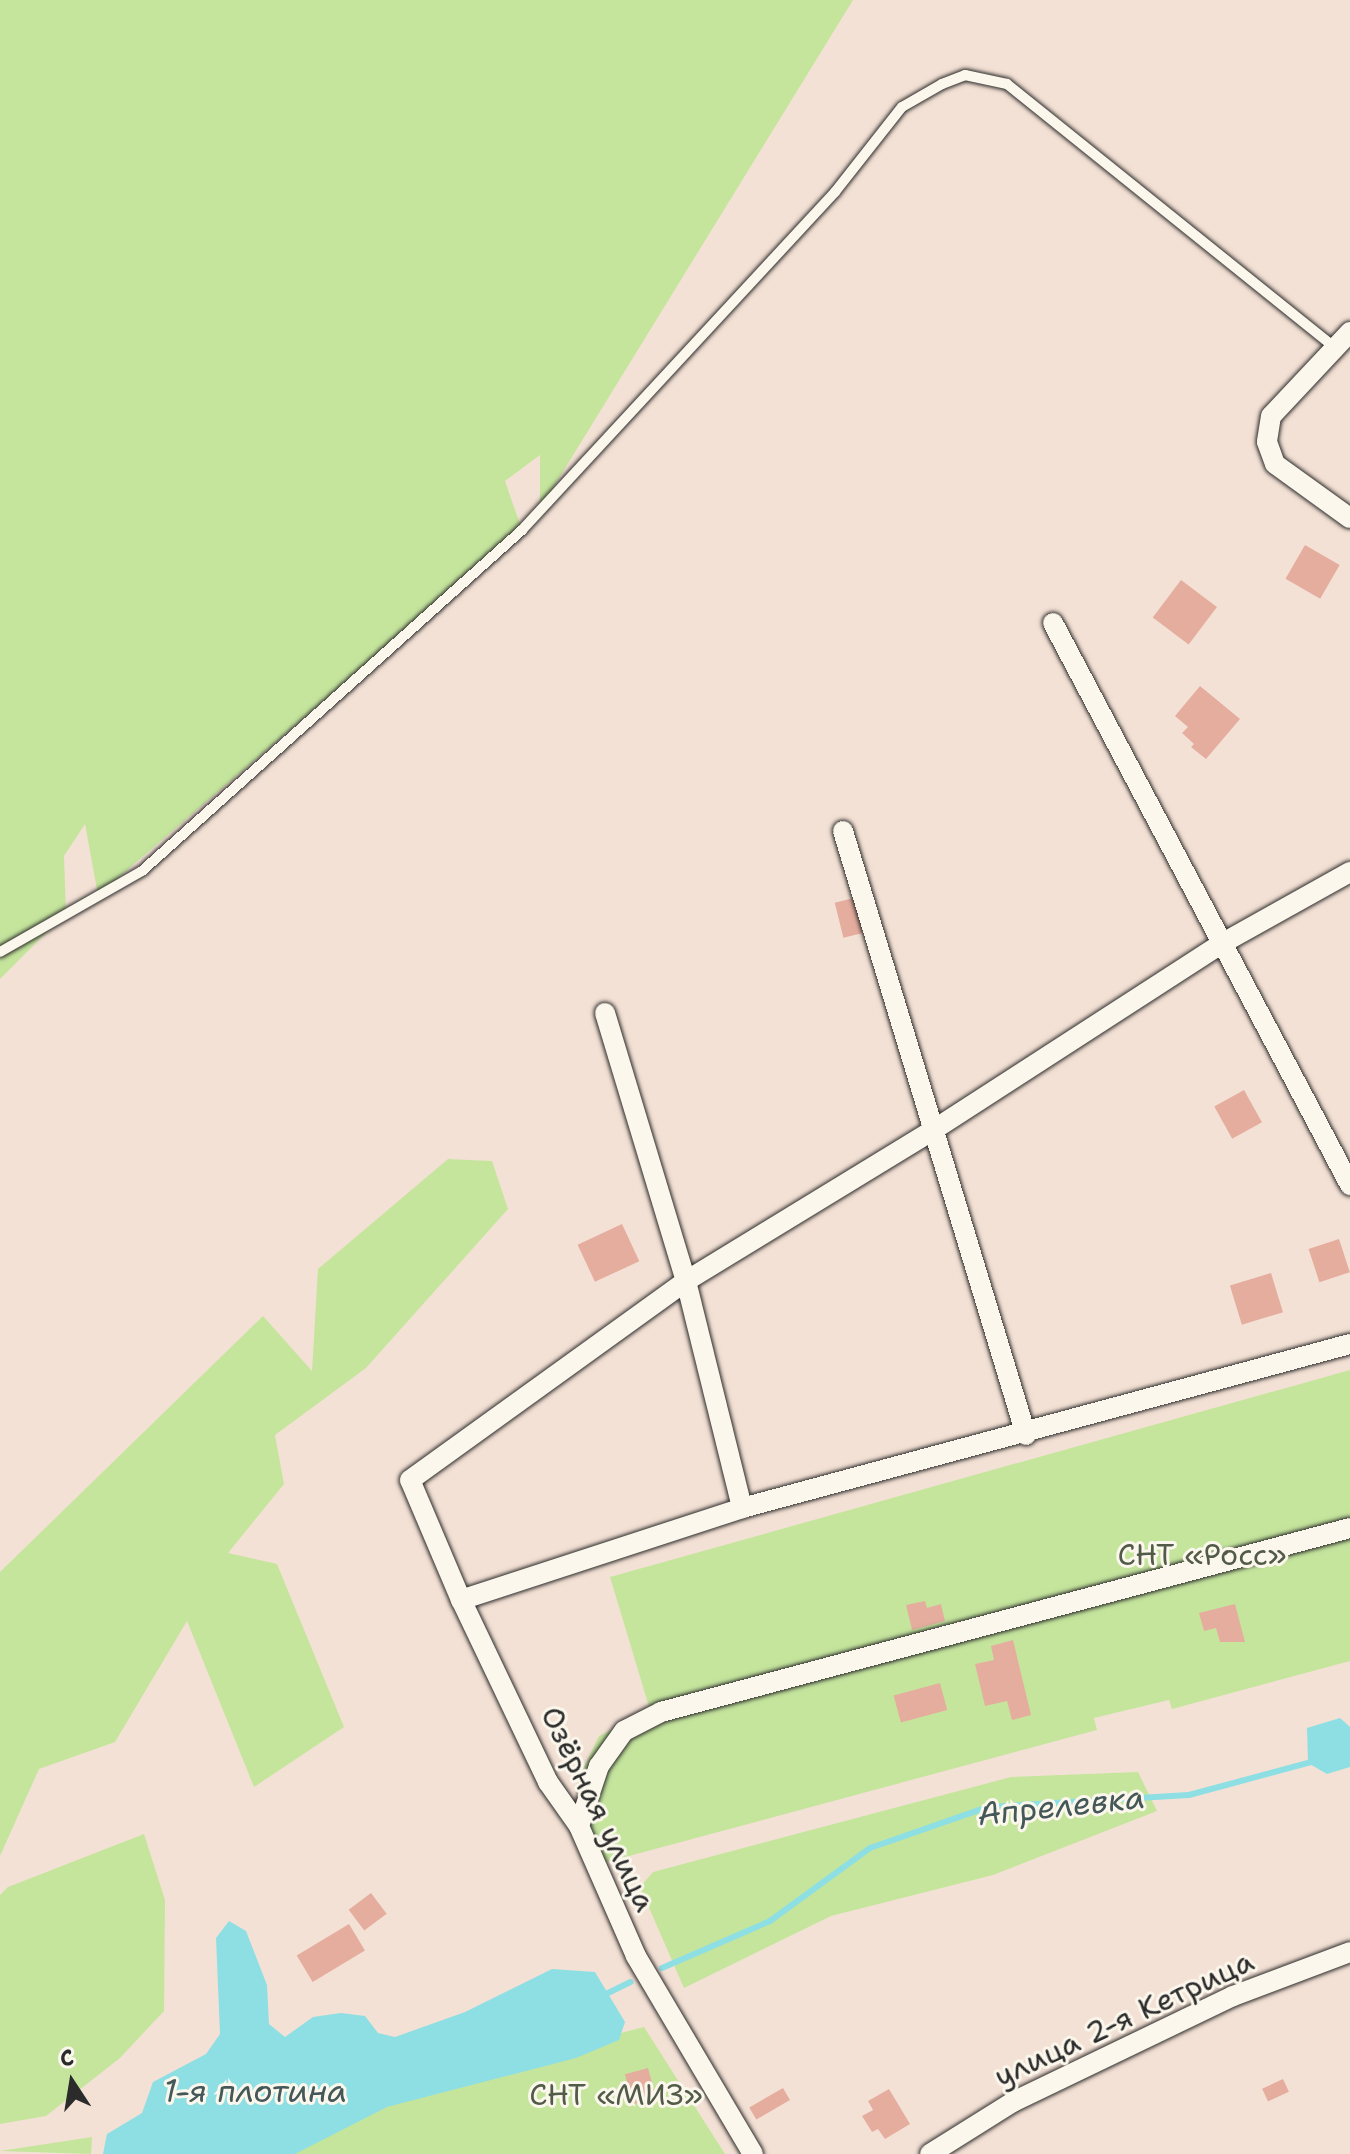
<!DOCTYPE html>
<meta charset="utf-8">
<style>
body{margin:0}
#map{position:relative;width:1350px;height:2154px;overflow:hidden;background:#f4e1d5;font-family:"Shantell Sans",sans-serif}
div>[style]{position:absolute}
.green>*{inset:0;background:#c5e59d}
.water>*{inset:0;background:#8edfe4}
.stream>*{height:6px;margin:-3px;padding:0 3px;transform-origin:3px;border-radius:3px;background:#8edfe4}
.building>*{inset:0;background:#e5ad9e;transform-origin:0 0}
.roads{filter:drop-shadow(0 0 2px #2b2b2b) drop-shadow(0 0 2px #2b2b2b)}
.lane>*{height:10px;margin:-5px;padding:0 5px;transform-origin:5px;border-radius:5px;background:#fbf7ec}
.street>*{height:20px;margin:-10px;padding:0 10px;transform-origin:10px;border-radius:10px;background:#fbf7ec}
span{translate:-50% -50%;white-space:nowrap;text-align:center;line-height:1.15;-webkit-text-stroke:6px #fbf7ec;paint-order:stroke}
.park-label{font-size:30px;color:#525a48}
.street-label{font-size:30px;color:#2b2b2b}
.water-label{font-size:32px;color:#445859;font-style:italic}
.north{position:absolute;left:32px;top:2042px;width:80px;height:80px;-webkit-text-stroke:6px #fbf7ec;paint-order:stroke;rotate:348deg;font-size:22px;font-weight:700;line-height:32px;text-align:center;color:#2b2b2b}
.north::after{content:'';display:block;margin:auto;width:28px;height:36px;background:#2b2b2b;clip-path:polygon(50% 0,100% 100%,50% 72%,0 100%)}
</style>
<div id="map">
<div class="green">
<div style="clip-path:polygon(0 0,853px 0,540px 509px,540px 455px,505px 481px,522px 530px,98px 895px,85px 824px,64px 856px,66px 913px,0 979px)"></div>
<div style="clip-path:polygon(448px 1159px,492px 1161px,508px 1209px,366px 1368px,275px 1435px,284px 1484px,228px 1553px,277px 1564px,344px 1727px,254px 1787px,187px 1621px,115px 1742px,39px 1769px,0 1856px,0 1572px,263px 1316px,312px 1371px,318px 1269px)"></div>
<div style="clip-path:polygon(1350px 1370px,1350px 1661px,1172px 1709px,1169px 1700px,1094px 1718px,1097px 1730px,588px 1867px,578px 1779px,599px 1736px,650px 1710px,610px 1577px)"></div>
<div style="clip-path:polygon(1138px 1772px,1157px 1811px,993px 1875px,831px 1916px,684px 1988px,640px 1887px,653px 1872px,1011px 1777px)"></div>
<div style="clip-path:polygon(144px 1834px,165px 1900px,164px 2011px,120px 2058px,46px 2116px,0 2124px,0 1895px,8px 1887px)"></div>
<div style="clip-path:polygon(644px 2027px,725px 2154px,265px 2154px,482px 2069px)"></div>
<div style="clip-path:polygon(92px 2137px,91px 2154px,0 2151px)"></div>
</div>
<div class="water">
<div style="clip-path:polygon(1340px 1718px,1350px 1727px,1350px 1767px,1327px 1774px,1308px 1763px,1307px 1728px)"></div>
<div style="clip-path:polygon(229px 1921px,246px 1931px,267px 1985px,269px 2024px,285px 2037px,313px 2017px,341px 2013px,365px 2016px,378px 2033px,395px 2037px,465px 2012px,552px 1969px,595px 1972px,625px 2022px,619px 2040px,576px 2058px,387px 2107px,295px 2154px,103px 2154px,107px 2134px,142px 2113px,153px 2082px,206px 2054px,220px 2034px,216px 1938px)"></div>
</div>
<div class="stream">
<div style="left:662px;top:1968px;width:118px;rotate:-23.5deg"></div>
<div style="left:770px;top:1921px;width:124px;rotate:-36.1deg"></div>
<div style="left:870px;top:1848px;width:125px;rotate:-19.2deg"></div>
<div style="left:988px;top:1807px;width:201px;rotate:-3.4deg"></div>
<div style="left:1189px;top:1795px;width:131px;rotate:-15.1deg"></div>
<div style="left:608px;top:1993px;width:25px;rotate:-26deg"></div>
</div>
<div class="building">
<div style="left:1305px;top:545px;width:40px;height:39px;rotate:30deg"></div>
<div style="left:1181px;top:580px;width:45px;height:47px;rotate:37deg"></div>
<div style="clip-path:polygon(1200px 686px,1240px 719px,1206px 759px,1191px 747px,1194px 744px,1182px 733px,1188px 727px,1175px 716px)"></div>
<div style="left:858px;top:897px;width:36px;height:24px;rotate:76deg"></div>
<div style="left:1244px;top:1090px;width:37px;height:34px;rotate:61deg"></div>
<div style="left:622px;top:1224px;width:41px;height:49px;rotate:65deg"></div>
<div style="left:1339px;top:1239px;width:35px;height:32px;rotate:72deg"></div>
<div style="left:1271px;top:1273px;width:41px;height:43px;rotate:73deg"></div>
<div style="clip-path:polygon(925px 1601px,927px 1608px,941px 1604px,945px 1621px,912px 1630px,906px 1605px)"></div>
<div style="clip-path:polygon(1235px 1604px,1245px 1642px,1220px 1642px,1216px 1628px,1204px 1631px,1199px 1613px)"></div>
<div style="clip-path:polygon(1013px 1640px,1031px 1715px,1012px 1720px,1007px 1701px,985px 1706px,975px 1664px,994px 1660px,991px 1646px)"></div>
<div style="left:940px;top:1683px;width:28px;height:48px;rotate:75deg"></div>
<div style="left:371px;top:1893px;width:26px;height:28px;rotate:53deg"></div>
<div style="left:349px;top:1924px;width:31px;height:61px;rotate:59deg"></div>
<div style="left:648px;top:2068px;width:31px;height:24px;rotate:75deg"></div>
<div style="left:1283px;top:2079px;width:14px;height:23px;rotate:65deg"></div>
<div style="left:783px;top:2088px;width:14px;height:39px;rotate:60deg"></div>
<div style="clip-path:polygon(889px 2089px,910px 2124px,885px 2139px,878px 2129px,872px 2132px,862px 2116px,873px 2110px,868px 2101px)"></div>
</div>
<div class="roads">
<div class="lane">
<div style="left:0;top:952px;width:163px;rotate:-29.7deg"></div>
<div style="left:142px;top:871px;width:511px;rotate:-41.9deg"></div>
<div style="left:522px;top:530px;width:461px;rotate:-47.2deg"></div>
<div style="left:835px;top:192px;width:108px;rotate:-51.8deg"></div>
<div style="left:902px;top:107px;width:46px;rotate:-29.9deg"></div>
<div style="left:942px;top:84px;width:25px;rotate:-21deg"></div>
<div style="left:965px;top:75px;width:43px;rotate:12.1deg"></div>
<div style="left:1007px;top:84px;width:421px;rotate:38.8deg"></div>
</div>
<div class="street">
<div style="left:1350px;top:332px;width:115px;rotate:133.2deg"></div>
<div style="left:1271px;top:416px;width:26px;rotate:99deg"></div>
<div style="left:1267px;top:442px;width:23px;rotate:70deg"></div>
<div style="left:1275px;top:464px;width:92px;rotate:35.8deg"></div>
<div style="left:1053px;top:623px;width:636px;rotate:62.14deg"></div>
<div style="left:843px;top:831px;width:631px;rotate:73.14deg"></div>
<div style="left:605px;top:1013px;width:280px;rotate:73.2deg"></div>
<div style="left:686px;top:1281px;width:234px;rotate:76.1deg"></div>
<div style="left:461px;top:1600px;width:296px;rotate:-18.1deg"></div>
<div style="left:742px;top:1508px;width:630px;rotate:-15.1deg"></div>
<div style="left:579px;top:1826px;width:63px;rotate:-71.6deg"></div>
<div style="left:599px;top:1766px;width:43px;rotate:-54.5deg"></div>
<div style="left:624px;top:1731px;width:42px;rotate:-27.2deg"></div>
<div style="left:661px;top:1712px;width:713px;rotate:-14.95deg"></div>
<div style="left:753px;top:2154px;width:230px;rotate:-120.6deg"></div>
<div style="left:636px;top:1956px;width:142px;rotate:-113.7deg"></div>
<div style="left:579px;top:1826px;width:54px;rotate:-125.2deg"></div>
<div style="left:548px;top:1782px;width:202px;rotate:-115.5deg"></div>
<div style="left:461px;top:1600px;width:130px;rotate:-113deg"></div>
<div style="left:410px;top:1480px;width:340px;rotate:-35.8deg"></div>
<div style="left:686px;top:1281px;width:292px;rotate:-31.4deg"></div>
<div style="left:935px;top:1129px;width:341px;rotate:-32.9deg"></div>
<div style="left:1221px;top:944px;width:148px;rotate:-29.2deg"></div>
<div style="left:930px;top:2154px;width:98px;rotate:-32.1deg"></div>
<div style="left:1013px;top:2102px;width:244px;rotate:-25.7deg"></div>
<div style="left:1233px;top:1996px;width:125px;rotate:-20.6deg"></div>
</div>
</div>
<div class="park-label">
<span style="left:1202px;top:1555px">СНТ «Росс»</span>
<span style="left:616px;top:2095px">СНТ «МИЗ»</span>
</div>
<div class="street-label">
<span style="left:598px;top:1809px;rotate:64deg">Озёрная улица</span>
<span style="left:1124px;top:2019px;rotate:-25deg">улица 2-я Кетрица</span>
</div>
<div class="water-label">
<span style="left:1061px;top:1806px;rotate:-6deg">Апрелевка</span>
<span style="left:255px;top:2091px">1-я плотина</span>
</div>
<div class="north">С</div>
</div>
